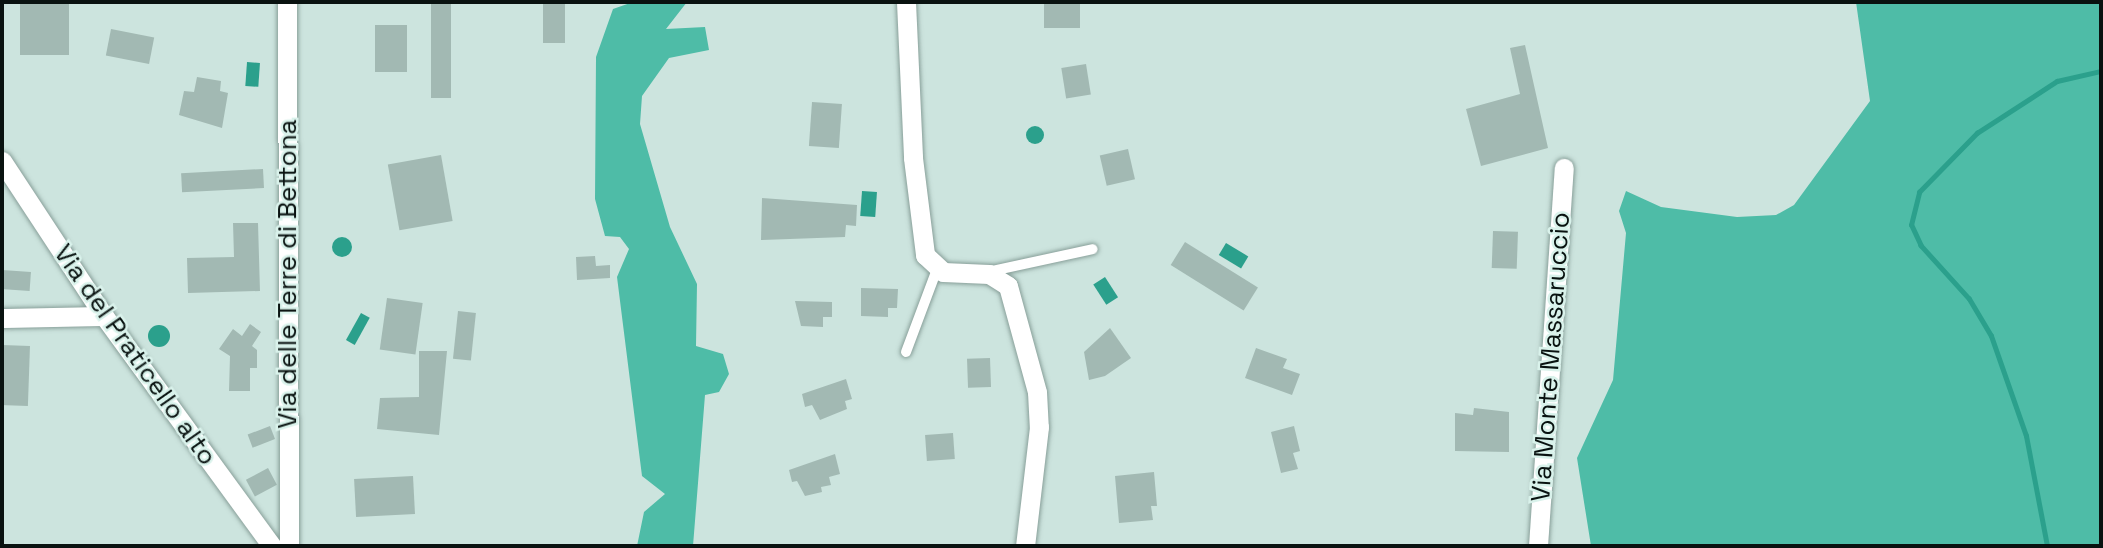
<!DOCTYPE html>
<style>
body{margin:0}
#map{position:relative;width:2103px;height:548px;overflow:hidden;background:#cce4de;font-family:"Space Grotesk",sans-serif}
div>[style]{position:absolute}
.forest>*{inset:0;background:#4ebca7}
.water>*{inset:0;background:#2ba08c;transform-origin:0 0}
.round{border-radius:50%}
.stream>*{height:4.5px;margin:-2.25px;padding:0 2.25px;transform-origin:2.25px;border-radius:2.25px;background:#2ba08c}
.building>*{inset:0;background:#a2b9b3;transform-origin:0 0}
.roads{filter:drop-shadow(0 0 2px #889f99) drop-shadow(0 0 2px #889f99)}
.lane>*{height:10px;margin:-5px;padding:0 5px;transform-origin:5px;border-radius:5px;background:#fff}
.street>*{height:19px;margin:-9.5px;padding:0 9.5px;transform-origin:9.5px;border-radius:9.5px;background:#fff}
span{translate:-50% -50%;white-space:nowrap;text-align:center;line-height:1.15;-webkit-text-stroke:5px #d9f2eb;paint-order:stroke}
.street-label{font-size:26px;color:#091210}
.frame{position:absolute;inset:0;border:4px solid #091210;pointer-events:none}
</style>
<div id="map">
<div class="forest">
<div style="clip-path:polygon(633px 2px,687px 2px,666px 29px,705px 27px,709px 50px,669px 58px,642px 96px,640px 124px,670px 227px,697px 284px,696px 346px,723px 354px,729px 374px,719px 392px,705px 395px,693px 546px,637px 546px,644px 512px,665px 494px,642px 476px,617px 277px,629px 249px,620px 237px,605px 236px,595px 199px,596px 57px,613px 9px)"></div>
<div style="clip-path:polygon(1856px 2px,2101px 2px,2101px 546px,1591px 546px,1577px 458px,1613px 380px,1626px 233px,1619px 211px,1626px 191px,1661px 207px,1737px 217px,1776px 215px,1794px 205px,1870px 101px)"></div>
</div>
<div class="water">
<div style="left:247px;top:62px;width:13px;height:24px;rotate:4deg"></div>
<div class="round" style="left:1026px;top:126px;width:18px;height:18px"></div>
<div style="left:862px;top:191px;width:15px;height:25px;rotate:4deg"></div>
<div class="round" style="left:332px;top:237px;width:20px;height:20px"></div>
<div style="left:1226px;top:243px;width:26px;height:14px;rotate:31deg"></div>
<div style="left:1105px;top:277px;width:24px;height:14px;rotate:57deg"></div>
<div style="left:361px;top:313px;width:10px;height:31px;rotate:29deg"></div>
<div class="round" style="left:148px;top:325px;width:22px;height:22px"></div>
</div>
<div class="stream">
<div style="left:2047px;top:546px;width:112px;rotate:-100.8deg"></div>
<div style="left:2026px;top:436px;width:106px;rotate:-109.3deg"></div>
<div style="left:1991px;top:336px;width:43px;rotate:-120.7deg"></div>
<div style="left:1969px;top:299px;width:72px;rotate:-132.2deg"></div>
<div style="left:1921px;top:246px;width:23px;rotate:-115deg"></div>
<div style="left:1911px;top:225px;width:34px;rotate:-76deg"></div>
<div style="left:1919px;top:192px;width:83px;rotate:-45.5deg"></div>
<div style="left:1977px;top:133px;width:95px;rotate:-33deg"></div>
<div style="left:2057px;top:81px;width:45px;rotate:-12.8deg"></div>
</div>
<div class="building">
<div style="left:20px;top:2px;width:49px;height:53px"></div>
<div style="left:431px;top:2px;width:20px;height:96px"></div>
<div style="left:543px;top:2px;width:22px;height:41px"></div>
<div style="left:1044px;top:2px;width:36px;height:26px"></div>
<div style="left:375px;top:25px;width:32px;height:47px"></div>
<div style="left:111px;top:29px;width:44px;height:27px;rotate:11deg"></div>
<div style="clip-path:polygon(1525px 45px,1548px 148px,1481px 166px,1466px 109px,1520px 94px,1510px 48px)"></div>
<div style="left:1086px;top:64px;width:31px;height:25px;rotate:81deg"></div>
<div style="clip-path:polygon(197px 77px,221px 81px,220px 91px,228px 93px,222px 128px,179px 115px,184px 91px,194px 92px)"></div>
<div style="left:812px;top:102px;width:30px;height:44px;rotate:4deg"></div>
<div style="left:1128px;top:149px;width:31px;height:29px;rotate:77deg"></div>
<div style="left:441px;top:155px;width:67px;height:54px;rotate:80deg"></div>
<div style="left:263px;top:169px;width:19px;height:82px;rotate:87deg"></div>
<div style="clip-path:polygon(762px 198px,857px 205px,856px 226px,846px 225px,845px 237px,761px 240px)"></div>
<div style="clip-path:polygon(233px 223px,258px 223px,260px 291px,188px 293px,187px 258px,234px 257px)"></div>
<div style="left:1493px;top:231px;width:25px;height:37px;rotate:2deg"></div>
<div style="left:1185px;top:242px;width:86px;height:27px;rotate:32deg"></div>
<div style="clip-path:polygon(595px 256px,596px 266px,610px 265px,610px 278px,577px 280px,576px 257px)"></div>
<div style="left:2px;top:270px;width:29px;height:19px;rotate:4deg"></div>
<div style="clip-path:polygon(861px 288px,898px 289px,897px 308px,888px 308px,888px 317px,861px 316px)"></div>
<div style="left:387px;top:298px;width:36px;height:52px;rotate:8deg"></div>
<div style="clip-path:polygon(795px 301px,832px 302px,832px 317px,823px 317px,823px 327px,801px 326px)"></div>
<div style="left:458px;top:311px;width:18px;height:48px;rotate:6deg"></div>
<div style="clip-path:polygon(250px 324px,261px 332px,252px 346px,257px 350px,257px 368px,250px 368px,250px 391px,229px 391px,230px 356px,219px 349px,233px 329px,242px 336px)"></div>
<div style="clip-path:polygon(1110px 328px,1131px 358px,1105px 376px,1089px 380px,1084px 352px)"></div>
<div style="left:2px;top:345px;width:28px;height:60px;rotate:2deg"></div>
<div style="clip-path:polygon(1256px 348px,1287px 359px,1283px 368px,1300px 374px,1292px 395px,1245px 378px)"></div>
<div style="clip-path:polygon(419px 351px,447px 351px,439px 435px,377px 429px,380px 398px,419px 397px)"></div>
<div style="left:990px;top:358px;width:29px;height:23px;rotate:88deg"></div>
<div style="clip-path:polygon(846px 379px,852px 399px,845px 401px,847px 409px,820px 420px,812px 405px,805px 407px,802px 394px)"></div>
<div style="clip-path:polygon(1474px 408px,1509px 412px,1509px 452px,1455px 451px,1455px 413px,1473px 415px)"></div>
<div style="left:270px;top:426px;width:14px;height:24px;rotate:69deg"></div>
<div style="clip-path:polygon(1294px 426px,1300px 451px,1293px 453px,1298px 469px,1281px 473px,1271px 432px)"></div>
<div style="left:953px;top:433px;width:26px;height:28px;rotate:86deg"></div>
<div style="clip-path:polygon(835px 454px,840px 474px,829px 477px,831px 485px,821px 487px,822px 492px,805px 496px,797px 481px,792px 482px,789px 470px)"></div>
<div style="left:268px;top:468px;width:19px;height:25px;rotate:62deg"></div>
<div style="clip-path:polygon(1154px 472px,1157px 506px,1151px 506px,1153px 520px,1119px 523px,1115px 476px)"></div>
<div style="left:413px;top:476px;width:38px;height:59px;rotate:87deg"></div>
</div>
<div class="roads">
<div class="lane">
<div style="left:987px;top:272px;width:108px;rotate:-12.2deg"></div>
<div style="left:906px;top:352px;width:89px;rotate:-69.5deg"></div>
</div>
<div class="street">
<div style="left:287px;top:2px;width:544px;rotate:89.79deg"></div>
<div style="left:906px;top:2px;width:156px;rotate:87.4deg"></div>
<div style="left:913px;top:158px;width:98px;rotate:82.9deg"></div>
<div style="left:925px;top:255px;width:25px;rotate:43deg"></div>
<div style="left:943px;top:272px;width:46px;rotate:2.5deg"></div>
<div style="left:989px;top:274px;width:22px;rotate:32deg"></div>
<div style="left:1008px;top:286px;width:110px;rotate:74.7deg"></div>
<div style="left:1037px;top:392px;width:35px;rotate:87deg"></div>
<div style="left:1039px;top:427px;width:120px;rotate:96.7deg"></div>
<div style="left:2px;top:161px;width:186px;rotate:56.7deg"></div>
<div style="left:104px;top:316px;width:285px;rotate:53.9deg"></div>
<div style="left:2px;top:318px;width:102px;rotate:-1.1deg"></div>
<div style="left:1538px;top:546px;width:379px;rotate:-86.1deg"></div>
</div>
</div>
<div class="street-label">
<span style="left:288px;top:274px;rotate:-90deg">Via delle Terre di Bettona</span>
<span style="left:135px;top:355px;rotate:55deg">Via del Praticello alto</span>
<span style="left:1551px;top:357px;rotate:-86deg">Via Monte Massaruccio</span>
</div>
<div class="frame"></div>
</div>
